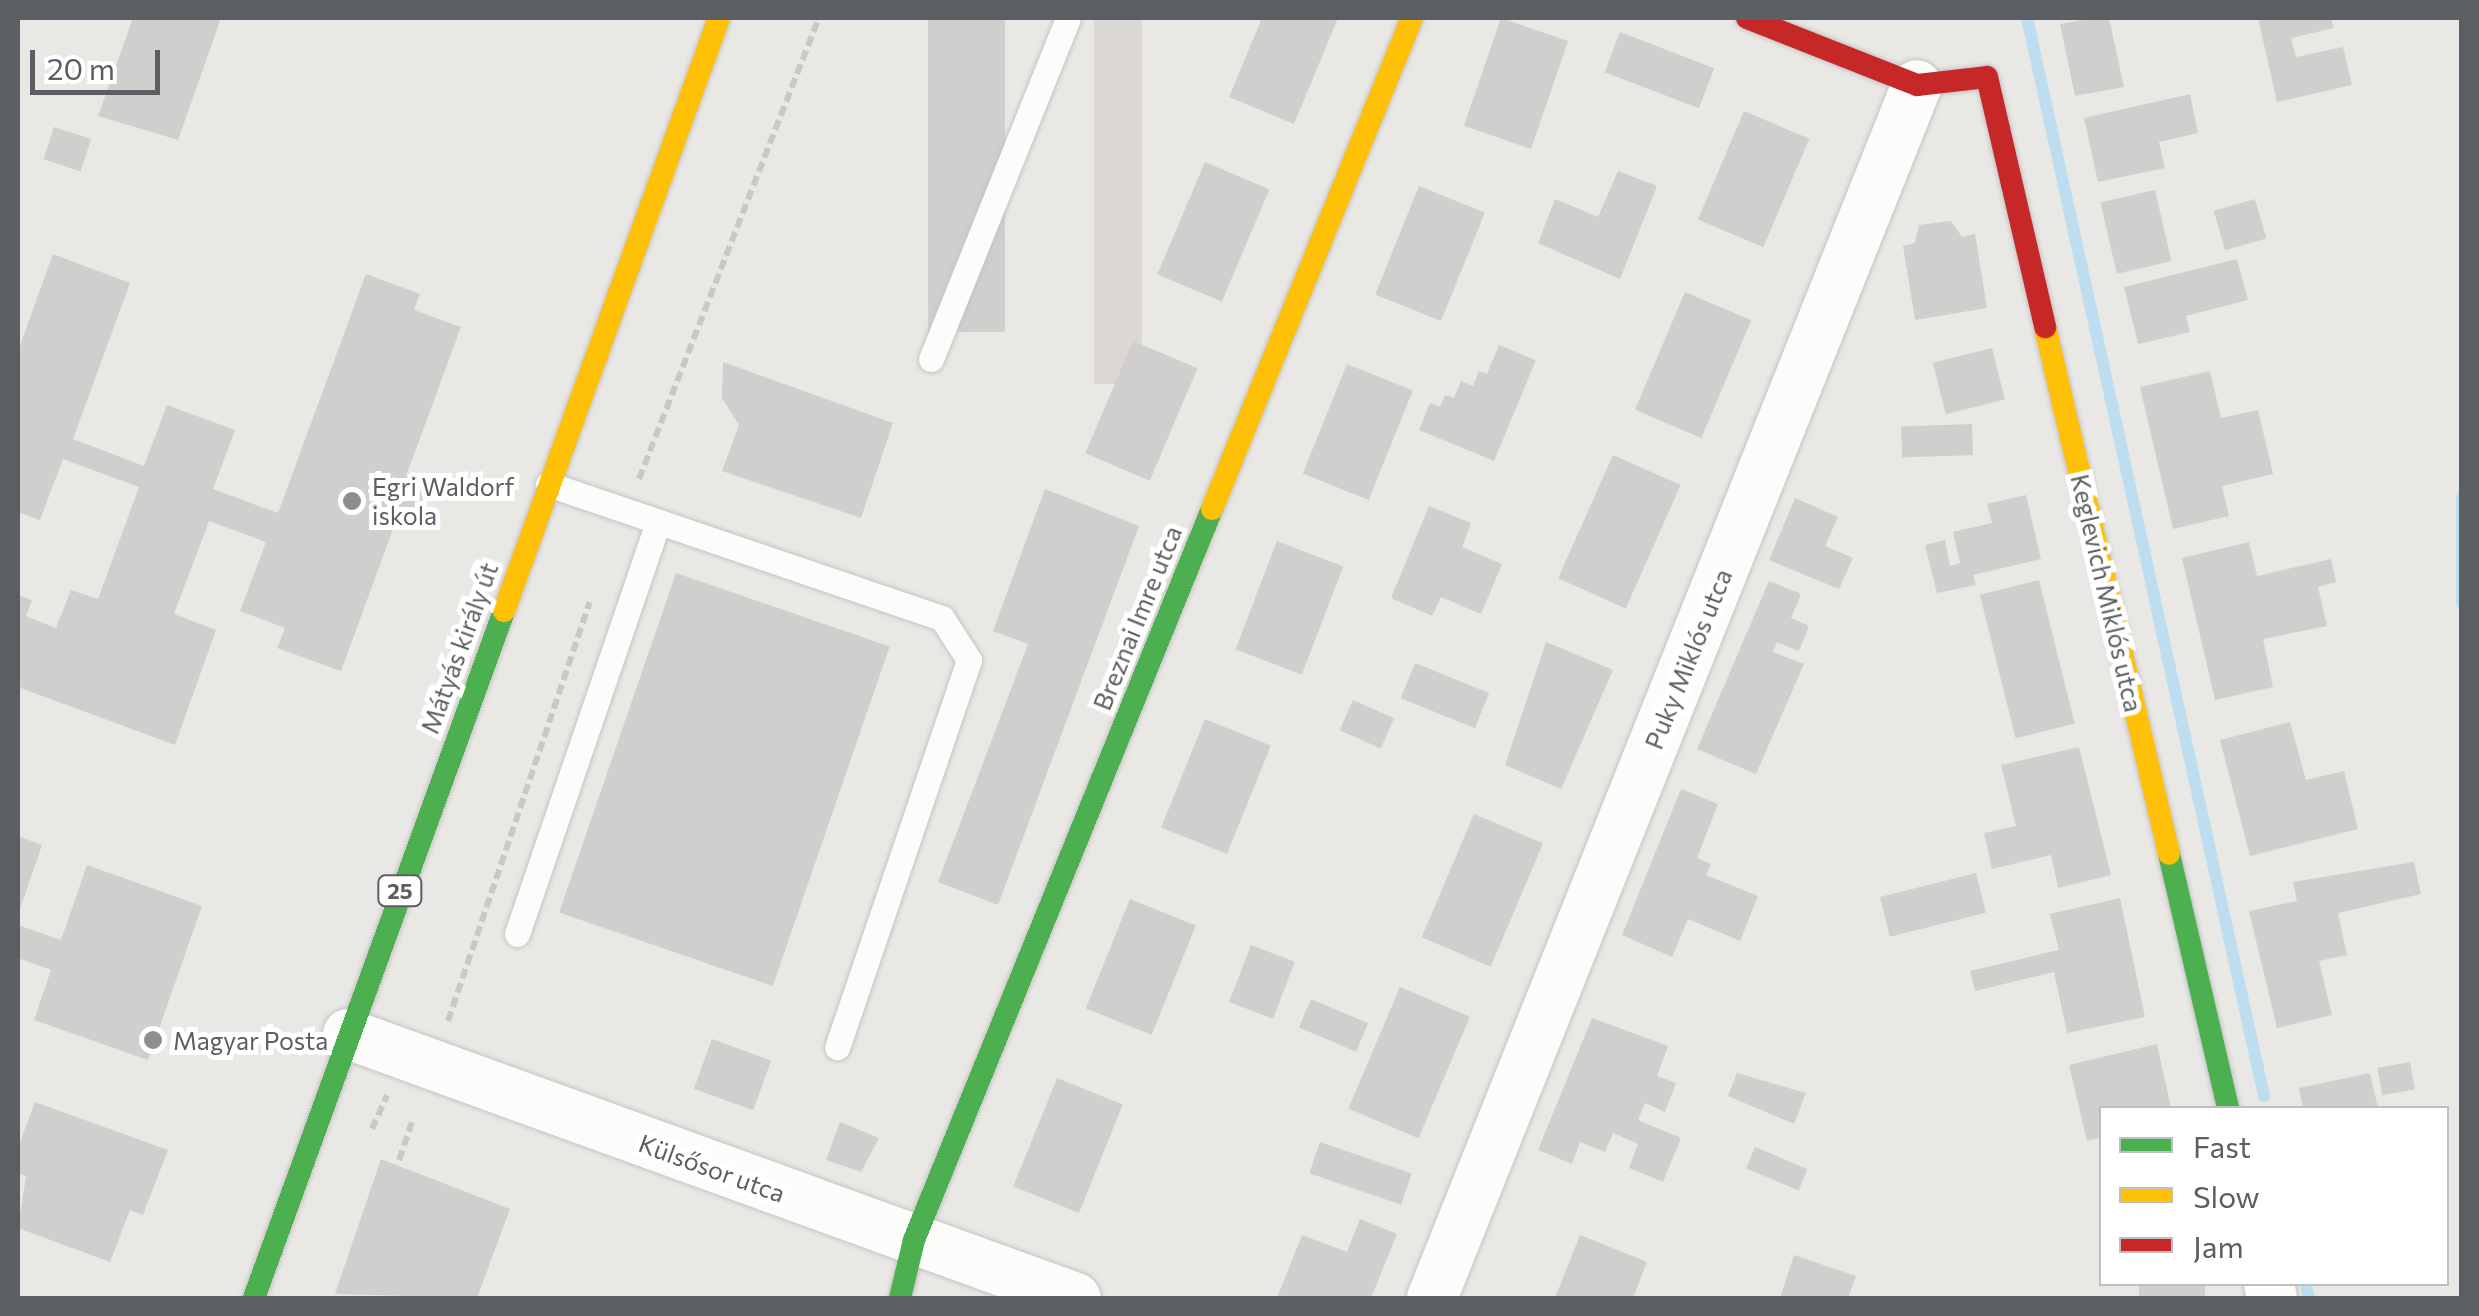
<!DOCTYPE html>
<meta charset="utf-8">
<style>
body{margin:0}
#map{position:relative;width:2479px;height:1316px;overflow:hidden;background:#eae8e5;font-family:Commissioner,sans-serif}
div>[style]{position:absolute}
.industrial>*{inset:0;background:#dad7d5;transform-origin:0 0}
.stream>*{height:12px;margin:-6px;padding:0 6px;transform-origin:6px;border-radius:6px;background:#bddef0}
.building>*{inset:0;background:#d1cfce;transform-origin:0 0}
.path>*{height:6px;margin-top:-3px;transform-origin:0;background:repeating-linear-gradient(90deg,#c5c9c7 0 10px,transparent 0 15px)}
.roads{filter:drop-shadow(0 0 2px #c4c4c4) drop-shadow(0 0 2px #c4c4c4)}
.lane>*{height:25px;margin:-12.5px;padding:0 12.5px;transform-origin:12.5px;border-radius:12.5px;background:#fcfcfb}
.street>*{height:50px;margin:-25px;padding:0 25px;transform-origin:25px;border-radius:25px;background:#fcfcfb}
.fast>*{height:22px;margin:-11px;padding:0 11px;transform-origin:11px;border-radius:11px;background:#4caf50}
.slow>*{height:22px;margin:-11px;padding:0 11px;transform-origin:11px;border-radius:11px;background:#ffc107}
.jam>*{height:22px;margin:-11px;padding:0 11px;transform-origin:11px;border-radius:11px;background:#c62828}
.dots>*{width:28px;height:28px;translate:-50% -50%;box-sizing:border-box;border:5px solid #fff;border-radius:50%}
span{translate:-50% -50%;white-space:nowrap;text-align:center;line-height:1.15;-webkit-text-stroke:10px #fff;paint-order:stroke}
.shield-label span{padding:2px 8px;background:#fff;border:2px solid;border-radius:8px;-webkit-text-stroke-width:0}
.shield-label{font-size:22px;color:#5b5e62;font-weight:700}
.poi-label{font-size:25px;color:#5b5e62}
.left{translate:0 -50%;text-align:left}
.street-label{font-size:25px;color:#5b5e62}
.frame{position:absolute;inset:0;border:20px solid #5b5e62;pointer-events:none}
.legend{position:absolute;left:2099px;top:1106px;width:350px;height:180px;box-sizing:border-box;background:#fff;border:2px solid #bdbfc0;margin:0;padding:12px 18px;list-style:none;font-size:30px;color:#5b5e62}
.legend li{display:flex;align-items:center;gap:20px;height:50px}
.legend b{width:50px;border:2px solid #bdbfc0}
.scale{position:absolute;left:30px;top:50px;width:130px;height:45px;box-sizing:border-box;border:5px solid #5b5e62;border-top:0;padding-left:12px;font-size:30px;line-height:35px;white-space:nowrap;color:#5b5e62;-webkit-text-stroke:8px #fff;paint-order:stroke}
</style>
<div id="map">
<div class="industrial">
<div style="left:1094px;top:18px;width:48px;height:366px"></div>
</div>
<div class="stream">
<div style="left:2027px;top:18px;width:1104px;rotate:77.6deg"></div>
<div style="left:2462px;top:497px;width:105px;rotate:90deg"></div>
<div style="left:2306px;top:1284px;width:14px;rotate:78deg"></div>
</div>
<div class="building">
<div style="clip-path:polygon(133px 18px,221px 18px,178px 140px,98px 116px)"></div>
<div style="left:928px;top:18px;width:77px;height:314px"></div>
<div style="clip-path:polygon(1262px 18px,1338px 18px,1294px 124px,1229px 97px)"></div>
<div style="left:1501px;top:18px;width:71px;height:114px;rotate:19deg"></div>
<div style="clip-path:polygon(2094px 18px,2109px 18px,2124px 87px,2075px 96px,2060px 24px)"></div>
<div style="clip-path:polygon(2258px 18px,2331px 18px,2334px 28px,2291px 38px,2296px 57px,2343px 47px,2352px 85px,2277px 102px)"></div>
<div style="left:1620px;top:32px;width:101px;height:43px;rotate:21deg"></div>
<div style="clip-path:polygon(2190px 94px,2198px 133px,2159px 142px,2165px 168px,2098px 182px,2084px 118px)"></div>
<div style="left:1744px;top:111px;width:71px;height:118px;rotate:23deg"></div>
<div style="left:54px;top:127px;width:39px;height:34px;rotate:18deg"></div>
<div style="left:1205px;top:162px;width:70px;height:122px;rotate:23deg"></div>
<div style="clip-path:polygon(1618px 171px,1657px 186px,1620px 279px,1538px 243px,1555px 199px,1598px 217px)"></div>
<div style="left:1419px;top:186px;width:71px;height:117px;rotate:22deg"></div>
<div style="left:2155px;top:190px;width:73px;height:56px;rotate:77deg"></div>
<div style="left:2255px;top:199px;width:41px;height:43px;rotate:74deg"></div>
<div style="clip-path:polygon(1951px 221px,1962px 237px,1975px 234px,1987px 308px,1915px 320px,1903px 246px,1915px 243px,1919px 225px)"></div>
<div style="clip-path:polygon(53px 254px,130px 283px,73px 439px,144px 466px,167px 405px,235px 430px,213px 489px,278px 513px,366px 274px,420px 294px,414px 310px,461px 327px,406px 476px,428px 483px,412px 527px,396px 521px,341px 671px,277px 648px,285px 628px,240px 611px,266px 542px,209px 521px,174px 614px,216px 630px,175px 745px,18px 687px,18px 595px,32px 600px,26px 616px,56px 628px,71px 590px,98px 599px,139px 487px,63px 459px,40px 520px,18px 512px,18px 351px)"></div>
<div style="clip-path:polygon(2237px 259px,2248px 300px,2186px 316px,2190px 332px,2138px 344px,2124px 287px)"></div>
<div style="left:1685px;top:292px;width:72px;height:128px;rotate:23deg"></div>
<div style="left:1133px;top:341px;width:70px;height:122px;rotate:23deg"></div>
<div style="clip-path:polygon(1499px 345px,1536px 360px,1494px 461px,1419px 430px,1430px 403px,1440px 407px,1445px 395px,1454px 398px,1461px 381px,1473px 386px,1479px 371px,1487px 374px)"></div>
<div style="left:1992px;top:348px;width:53px;height:61px;rotate:76deg"></div>
<div style="clip-path:polygon(723px 362px,893px 423px,861px 518px,722px 471px,739px 425px,722px 398px)"></div>
<div style="left:1347px;top:364px;width:71px;height:118px;rotate:22deg"></div>
<div style="clip-path:polygon(2210px 371px,2221px 418px,2258px 410px,2273px 474px,2222px 486px,2229px 516px,2173px 529px,2140px 387px)"></div>
<div style="left:1972px;top:424px;width:31px;height:71px;rotate:88deg"></div>
<div style="left:1613px;top:455px;width:74px;height:135px;rotate:24deg"></div>
<div style="clip-path:polygon(1045px 489px,1139px 526px,998px 905px,938px 882px,1028px 644px,993px 631px)"></div>
<div style="clip-path:polygon(2026px 495px,2041px 559px,1973px 575px,1976px 585px,1937px 593px,1925px 545px,1945px 540px,1950px 566px,1960px 563px,1953px 532px,1992px 523px,1987px 504px)"></div>
<div style="clip-path:polygon(1795px 498px,1838px 517px,1825px 546px,1853px 558px,1839px 589px,1769px 560px)"></div>
<div style="clip-path:polygon(1429px 506px,1471px 523px,1462px 547px,1502px 564px,1481px 614px,1441px 597px,1432px 616px,1391px 598px)"></div>
<div style="left:1277px;top:541px;width:71px;height:116px;rotate:21deg"></div>
<div style="clip-path:polygon(2249px 542px,2257px 576px,2331px 559px,2336px 582px,2318px 587px,2327px 626px,2263px 639px,2273px 687px,2215px 700px,2182px 558px)"></div>
<div style="left:676px;top:573px;width:226px;height:359px;rotate:19deg"></div>
<div style="left:2039px;top:580px;width:148px;height:61px;rotate:76deg"></div>
<div style="clip-path:polygon(1769px 581px,1801px 594px,1791px 618px,1809px 626px,1799px 651px,1777px 642px,1773px 652px,1804px 664px,1756px 774px,1697px 749px)"></div>
<div style="clip-path:polygon(1546px 642px,1613px 670px,1561px 789px,1505px 765px)"></div>
<div style="left:1415px;top:663px;width:80px;height:38px;rotate:22deg"></div>
<div style="left:1353px;top:700px;width:45px;height:33px;rotate:24deg"></div>
<div style="left:1205px;top:719px;width:71px;height:117px;rotate:22deg"></div>
<div style="clip-path:polygon(2290px 722px,2306px 780px,2344px 771px,2358px 829px,2250px 856px,2220px 740px)"></div>
<div style="clip-path:polygon(2079px 747px,2111px 875px,2058px 888px,2051px 855px,1992px 869px,1984px 833px,2016px 826px,2001px 765px)"></div>
<div style="clip-path:polygon(1681px 789px,1718px 804px,1697px 858px,1711px 864px,1706px 875px,1758px 896px,1740px 941px,1688px 919px,1672px 957px,1622px 935px)"></div>
<div style="left:1474px;top:814px;width:75px;height:134px;rotate:23deg"></div>
<div style="clip-path:polygon(18px 836px,42px 845px,18px 915px)"></div>
<div style="clip-path:polygon(2414px 862px,2421px 894px,2338px 913px,2347px 955px,2319px 961px,2332px 1015px,2277px 1028px,2249px 911px,2297px 901px,2293px 882px)"></div>
<div style="clip-path:polygon(87px 865px,202px 906px,148px 1060px,34px 1020px,51px 970px,18px 958px,18px 925px,61px 940px)"></div>
<div style="left:1976px;top:873px;width:41px;height:99px;rotate:76deg"></div>
<div style="clip-path:polygon(2120px 898px,2145px 1017px,2067px 1033px,2054px 972px,1975px 991px,1970px 971px,2059px 950px,2050px 914px)"></div>
<div style="left:1130px;top:899px;width:71px;height:118px;rotate:22deg"></div>
<div style="left:1251px;top:945px;width:47px;height:61px;rotate:21deg"></div>
<div style="left:1400px;top:987px;width:76px;height:132px;rotate:23deg"></div>
<div style="left:1311px;top:999px;width:62px;height:31px;rotate:23deg"></div>
<div style="clip-path:polygon(1592px 1018px,1668px 1046px,1657px 1076px,1676px 1083px,1665px 1112px,1645px 1103px,1638px 1120px,1681px 1138px,1663px 1182px,1629px 1168px,1638px 1144px,1613px 1133px,1605px 1152px,1580px 1142px,1572px 1164px,1538px 1150px)"></div>
<div style="left:712px;top:1039px;width:63px;height:53px;rotate:20deg"></div>
<div style="clip-path:polygon(2157px 1044px,2171px 1108px,2102px 1108px,2102px 1137px,2087px 1141px,2069px 1065px)"></div>
<div style="left:2410px;top:1062px;width:28px;height:33px;rotate:80deg"></div>
<div style="clip-path:polygon(1737px 1073px,1806px 1093px,1794px 1124px,1728px 1096px)"></div>
<div style="clip-path:polygon(2370px 1073px,2378px 1108px,2303px 1108px,2299px 1088px)"></div>
<div style="left:1057px;top:1078px;width:71px;height:117px;rotate:22deg"></div>
<div style="clip-path:polygon(35px 1102px,168px 1150px,143px 1215px,130px 1210px,110px 1262px,18px 1228px,26px 1176px,18px 1173px,18px 1148px)"></div>
<div style="clip-path:polygon(840px 1122px,879px 1138px,861px 1172px,826px 1160px)"></div>
<div style="left:1320px;top:1142px;width:97px;height:33px;rotate:19deg"></div>
<div style="left:1755px;top:1147px;width:57px;height:23px;rotate:23deg"></div>
<div style="clip-path:polygon(381px 1159px,510px 1209px,477px 1298px,335px 1294px)"></div>
<div style="clip-path:polygon(1360px 1219px,1397px 1234px,1371px 1298px,1277px 1298px,1302px 1235px,1347px 1252px)"></div>
<div style="clip-path:polygon(1580px 1235px,1647px 1262px,1633px 1298px,1555px 1298px)"></div>
<div style="clip-path:polygon(1794px 1255px,1856px 1276px,1848px 1298px,1780px 1298px)"></div>
<div style="left:2139px;top:1284px;width:66px;height:14px"></div>
</div>
<div class="path">
<div style="left:639px;top:479px;width:495px;rotate:-68.7deg"></div>
<div style="left:448px;top:1021px;width:442px;rotate:-71.3deg"></div>
<div style="left:372px;top:1129px;width:37px;rotate:-66deg"></div>
<div style="left:399px;top:1160px;width:40px;rotate:-71.1deg"></div>
</div>
<div class="roads">
<div class="lane">
<div style="left:931px;top:359px;width:367px;rotate:-68.1deg"></div>
<div style="left:548px;top:484px;width:416px;rotate:18.8deg"></div>
<div style="left:942px;top:618px;width:50px;rotate:57.3deg"></div>
<div style="left:969px;top:660px;width:409px;rotate:108.8deg"></div>
<div style="left:517px;top:934px;width:435px;rotate:-71.1deg"></div>
</div>
<div class="street">
<div style="left:348px;top:1034px;width:774px;rotate:19.93deg"></div>
<div style="left:2269px;top:1284px;width:14px;rotate:78deg"></div>
<div style="left:1432px;top:1298px;width:1306px;rotate:-68.21deg"></div>
</div>
<div class="fast">
<div style="left:2169px;top:854px;width:261px;rotate:76.9deg"></div>
<div style="left:254px;top:1298px;width:731px;rotate:-70deg"></div>
<div style="left:900px;top:1298px;width:60px;rotate:-76.4deg"></div>
<div style="left:914px;top:1240px;width:789px;rotate:-67.82deg"></div>
</div>
<div class="slow">
<div style="left:2045px;top:327px;width:541px;rotate:76.76deg"></div>
<div style="left:1212px;top:509px;width:530px;rotate:-67.84deg"></div>
<div style="left:504px;top:611px;width:631px;rotate:-70.07deg"></div>
</div>
<div class="jam">
<div style="left:1747px;top:18px;width:183px;rotate:21.5deg"></div>
<div style="left:1917px;top:85px;width:70px;rotate:-6.5deg"></div>
<div style="left:1987px;top:77px;width:257px;rotate:76.9deg"></div>
</div>
</div>
<div class="dots">
<div style="left:352px;top:501px;background:#8d8e90"></div>
<div style="left:153px;top:1040px;background:#8d8e90"></div>
</div>
<div class="shield-label">
<span style="left:400px;top:891px">25</span>
</div>
<div class="poi-label">
<span class="left" style="left:372px;top:501px">Egri Waldorf<br>iskola</span>
<span class="left" style="left:173px;top:1040px">Magyar Posta</span>
</div>
<div class="street-label">
<span style="left:2107px;top:593px;rotate:77deg">Keglevich Miklós utca</span>
<span style="left:1137px;top:618px;rotate:-68deg">Breznai Imre utca</span>
<span style="left:459px;top:648px;rotate:-70deg">Mátyás király út</span>
<span style="left:1688px;top:659px;rotate:-68deg">Puky Miklós utca</span>
<span style="left:712px;top:1168px;rotate:20deg">Külsősor utca</span>
</div>
<div class="frame"></div>
<ul class="legend">
<li><b style="height:12px;background:#4caf50"></b>Fast</li>
<li><b style="height:12px;background:#ffc107"></b>Slow</li>
<li><b style="height:12px;background:#c62828"></b>Jam</li>
</ul>
<div class="scale">20 m</div>
</div>
